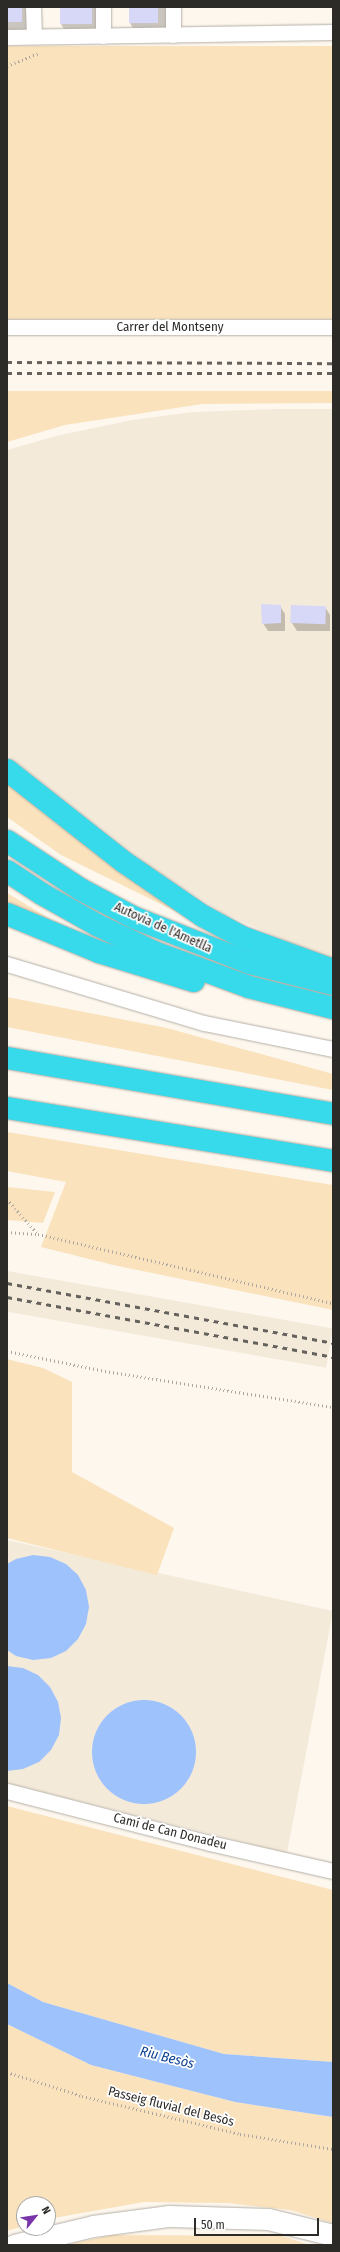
<!DOCTYPE html>
<meta charset="utf-8">
<style>
body{margin:0}
#map{position:relative;width:340px;height:2252px;overflow:hidden;background:#fdf7ee;font-family:"Fira Sans Condensed",sans-serif}
div>[style]{position:absolute}
.built>*{inset:0;background:#f4eada;transform-origin:0 0}
.green>*{inset:0;background:#fae2bc;transform-origin:0 0}
.water>*{inset:0;background:#9ec2fc}
.round{border-radius:50%}
.shadow>*{inset:0;background:#0003;transform-origin:0 0}
.building>*{inset:0;background:#d7d7f8;transform-origin:0 0}
.path>*{height:2.5px;margin-top:-1.25px;transform-origin:0;background:repeating-linear-gradient(90deg,#aba6a0 0 1px,transparent 0 4px)}
.roads{filter:drop-shadow(0 0 1px #b4afa6) drop-shadow(0 0 1px #b4afa6)}
.street>*{height:15px;margin:-7.5px;padding:0 7.5px;transform-origin:7.5px;border-radius:7.5px;background:#fff}
.secondary>*{height:21px;margin:-10.5px;padding:0 10.5px;transform-origin:10.5px;border-radius:10.5px;background:#fff}
.highway>*{height:22px;margin:-11px;padding:0 11px;transform-origin:11px;border-radius:11px;background:#37daea}
.rail>*{height:3px;margin-top:-1.5px;transform-origin:0;background:repeating-linear-gradient(90deg,#65625d 0 5px,transparent 0 10px)}
span{translate:-50% -50%;white-space:nowrap;text-align:center;line-height:1.15;-webkit-text-stroke:3.5px #fff;paint-order:stroke}
.street-label{font-size:13px;color:#2d2b28}
.water-label{font-size:14px;color:#0b4191;font-style:italic}
.frame{position:absolute;inset:0;border:8px solid #2d2b28;pointer-events:none}
.north{position:absolute;left:16px;top:2196px;width:40px;height:40px;box-sizing:border-box;background:#fff;border:1px solid #abaaa9;border-radius:50%;rotate:60deg;font-size:11px;font-weight:700;line-height:16px;text-align:center;color:#2d2b28}
.north::after{content:'';display:block;margin:auto;width:14px;height:18px;background:#7834a8;clip-path:polygon(50% 0,100% 100%,50% 72%,0 100%)}
.scale{position:absolute;left:194px;top:2218px;width:125px;height:18px;box-sizing:border-box;border:2px solid #2d2b28;border-top:0;padding-left:5px;font-size:12px;line-height:14px;white-space:nowrap;color:#2d2b28;-webkit-text-stroke:3px #fff;paint-order:stroke}
</style>
<div id="map">
<div class="built">
<div style="clip-path:polygon(278px 409px,333px 409px,333px 958px,313px 953px,223px 913px,155px 870px,7px 755px,7px 450px,56px 436px,132px 420px,193px 412px)"></div>
<div style="left:7px;top:1271px;width:331px;height:40px;rotate:10deg"></div>
<div style="clip-path:polygon(7px 1540px,333px 1611px,287px 1853px,7px 1783px)"></div>
</div>
<div class="green">
<div style="left:333px;top:46px;width:273px;height:326px;rotate:90deg"></div>
<div style="clip-path:polygon(7px 391px,333px 391px,333px 403px,202px 404px,65px 425px,7px 442px)"></div>
<div style="clip-path:polygon(7px 781px,124px 869px,181px 914px,61px 855px,7px 817px)"></div>
<div style="clip-path:polygon(7px 893px,60px 925px,7px 903px)"></div>
<div style="clip-path:polygon(7px 997px,167px 1028px,333px 1074px,333px 1090px,7px 1027px)"></div>
<div style="clip-path:polygon(7px 1132px,333px 1185px,333px 1310px,113px 1265px,41px 1247px,66px 1182px,7px 1171px)"></div>
<div style="clip-path:polygon(7px 1187px,55px 1192px,43px 1223px,7px 1220px)"></div>
<div style="clip-path:polygon(7px 1359px,43px 1368px,72px 1382px,72px 1472px,174px 1528px,157px 1575px,7px 1538px)"></div>
<div style="clip-path:polygon(7px 1806px,333px 1890px,333px 2062px,224px 2054px,43px 2002px,7px 1983px)"></div>
<div style="clip-path:polygon(7px 2024px,91px 2065px,235px 2102px,333px 2117px,333px 2223px,290px 2210px,227px 2203px,144px 2202px,48px 2219px,48px 2204px,24px 2204px,24px 2226px,7px 2231px)"></div>
<div style="clip-path:polygon(111px 2235px,282px 2236px,309px 2245px,67px 2245px)"></div>
</div>
<div class="water">
<div style="clip-path:polygon(33px 1555px,50px 1557px,66px 1564px,78px 1575px,86px 1590px,89px 1607px,86px 1624px,78px 1639px,66px 1651px,51px 1658px,33px 1660px,16px 1656px,7px 1650px,7px 1564px,16px 1559px)"></div>
<div style="clip-path:polygon(7px 1666px,23px 1668px,38px 1675px,50px 1687px,58px 1702px,61px 1718px,59px 1735px,51px 1750px,39px 1762px,23px 1769px,7px 1771px)"></div>
<div class="round" style="left:92px;top:1700px;width:104px;height:104px"></div>
<div style="clip-path:polygon(7px 1983px,43px 2002px,224px 2054px,333px 2062px,333px 2117px,235px 2102px,91px 2065px,7px 2024px)"></div>
</div>
<div class="shadow">
<div style="left:7px;top:7px;width:22px;height:29px"></div>
<div style="clip-path:polygon(61px 7px,99px 7px,99px 37px,69px 38px,61px 24px)"></div>
<div style="clip-path:polygon(130px 7px,166px 7px,166px 36px,138px 37px,130px 23px)"></div>
<div style="clip-path:polygon(280px 606px,285px 614px,285px 631px,268px 631px,263px 623px)"></div>
<div style="clip-path:polygon(325px 607px,330px 615px,330px 631px,297px 631px,292px 623px)"></div>
</div>
<div class="building">
<div style="left:7px;top:7px;width:15px;height:15px"></div>
<div style="left:60px;top:7px;width:32px;height:17px"></div>
<div style="left:129px;top:7px;width:29px;height:16px"></div>
<div style="clip-path:polygon(261px 604px,281px 605px,281px 623px,262px 624px)"></div>
<div style="left:291px;top:605px;width:35px;height:18px;rotate:2deg"></div>
</div>
<div class="path">
<div style="left:7px;top:66px;width:35px;rotate:-22deg"></div>
<div style="left:7px;top:1199px;width:47px;rotate:48.5deg"></div>
<div style="left:7px;top:1232px;width:31px;rotate:4deg"></div>
<div style="left:38px;top:1234px;width:303px;rotate:13.2deg"></div>
<div style="left:7px;top:1351px;width:100px;rotate:11.5deg"></div>
<div style="left:105px;top:1371px;width:231px;rotate:9deg"></div>
<div style="left:7px;top:2072px;width:79px;rotate:17.7deg"></div>
<div style="left:82px;top:2096px;width:163px;rotate:13.5deg"></div>
<div style="left:240px;top:2134px;width:94px;rotate:9.2deg"></div>
</div>
<div class="roads">
<div class="street">
<div style="left:33px;top:7px;width:29px;rotate:88deg"></div>
<div style="left:103px;top:7px;width:29px;rotate:90deg"></div>
<div style="left:173px;top:7px;width:28px;rotate:90deg"></div>
<div style="left:7px;top:37px;width:326px;rotate:-0.9deg"></div>
<div style="left:7px;top:327px;width:326px"></div>
<div style="left:7px;top:964px;width:206px;rotate:16.7deg"></div>
<div style="left:204px;top:1023px;width:132px;rotate:11.4deg"></div>
<div style="left:7px;top:1791px;width:210px;rotate:14.4deg"></div>
<div style="left:210px;top:1843px;width:126px;rotate:12.8deg"></div>
</div>
<div class="secondary">
<div style="left:14px;top:2245px;width:81px;rotate:-13.5deg"></div>
<div style="left:93px;top:2226px;width:77px;rotate:-7.5deg"></div>
<div style="left:169px;top:2216px;width:99px;rotate:1.7deg"></div>
<div style="left:268px;top:2219px;width:67px;rotate:13.8deg"></div>
</div>
<div class="highway">
<div style="left:7px;top:770px;width:149px;rotate:38.2deg"></div>
<div style="left:124px;top:862px;width:96px;rotate:34.4deg"></div>
<div style="left:203px;top:916px;width:44px;rotate:28.3deg"></div>
<div style="left:242px;top:937px;width:97px;rotate:19.9deg"></div>
<div style="left:7px;top:841px;width:87px;rotate:33.3deg"></div>
<div style="left:80px;top:889px;width:62px;rotate:27.8deg"></div>
<div style="left:135px;top:918px;width:123px;rotate:21.4deg"></div>
<div style="left:250px;top:963px;width:86px;rotate:14.2deg"></div>
<div style="left:7px;top:871px;width:42px;rotate:33.3deg"></div>
<div style="left:42px;top:894px;width:63px;rotate:29.4deg"></div>
<div style="left:97px;top:925px;width:63px;rotate:25.3deg"></div>
<div style="left:154px;top:952px;width:101px;rotate:20.2deg"></div>
<div style="left:249px;top:987px;width:87px;rotate:14deg"></div>
<div style="left:7px;top:914px;width:100px;rotate:22.4deg"></div>
<div style="left:99px;top:952px;width:99px;rotate:17deg"></div>
<div style="left:7px;top:1058px;width:331px;rotate:9.7deg"></div>
<div style="left:7px;top:1108px;width:330px;rotate:9.2deg"></div>
</div>
</div>
<div class="rail">
<div style="left:7px;top:362px;width:326px;rotate:0.2deg"></div>
<div style="left:7px;top:373px;width:326px"></div>
<div style="left:7px;top:1283px;width:331px;rotate:10.4deg"></div>
<div style="left:7px;top:1297px;width:331px;rotate:10.4deg"></div>
</div>
<div class="street-label">
<span style="left:170px;top:327px">Carrer del Montseny</span>
<span style="left:163px;top:928px;rotate:24deg">Autovia de l'Ametlla</span>
<span style="left:170px;top:1832px;rotate:14deg">Camí de Can Donadeu</span>
<span style="left:171px;top:2107px;rotate:14deg">Passeig fluvial del Besòs</span>
</div>
<div class="water-label">
<span style="left:167px;top:2058px;rotate:14deg">Riu Besòs</span>
</div>
<div class="frame"></div>
<div class="north">N</div>
<div class="scale">50 m</div>
</div>
